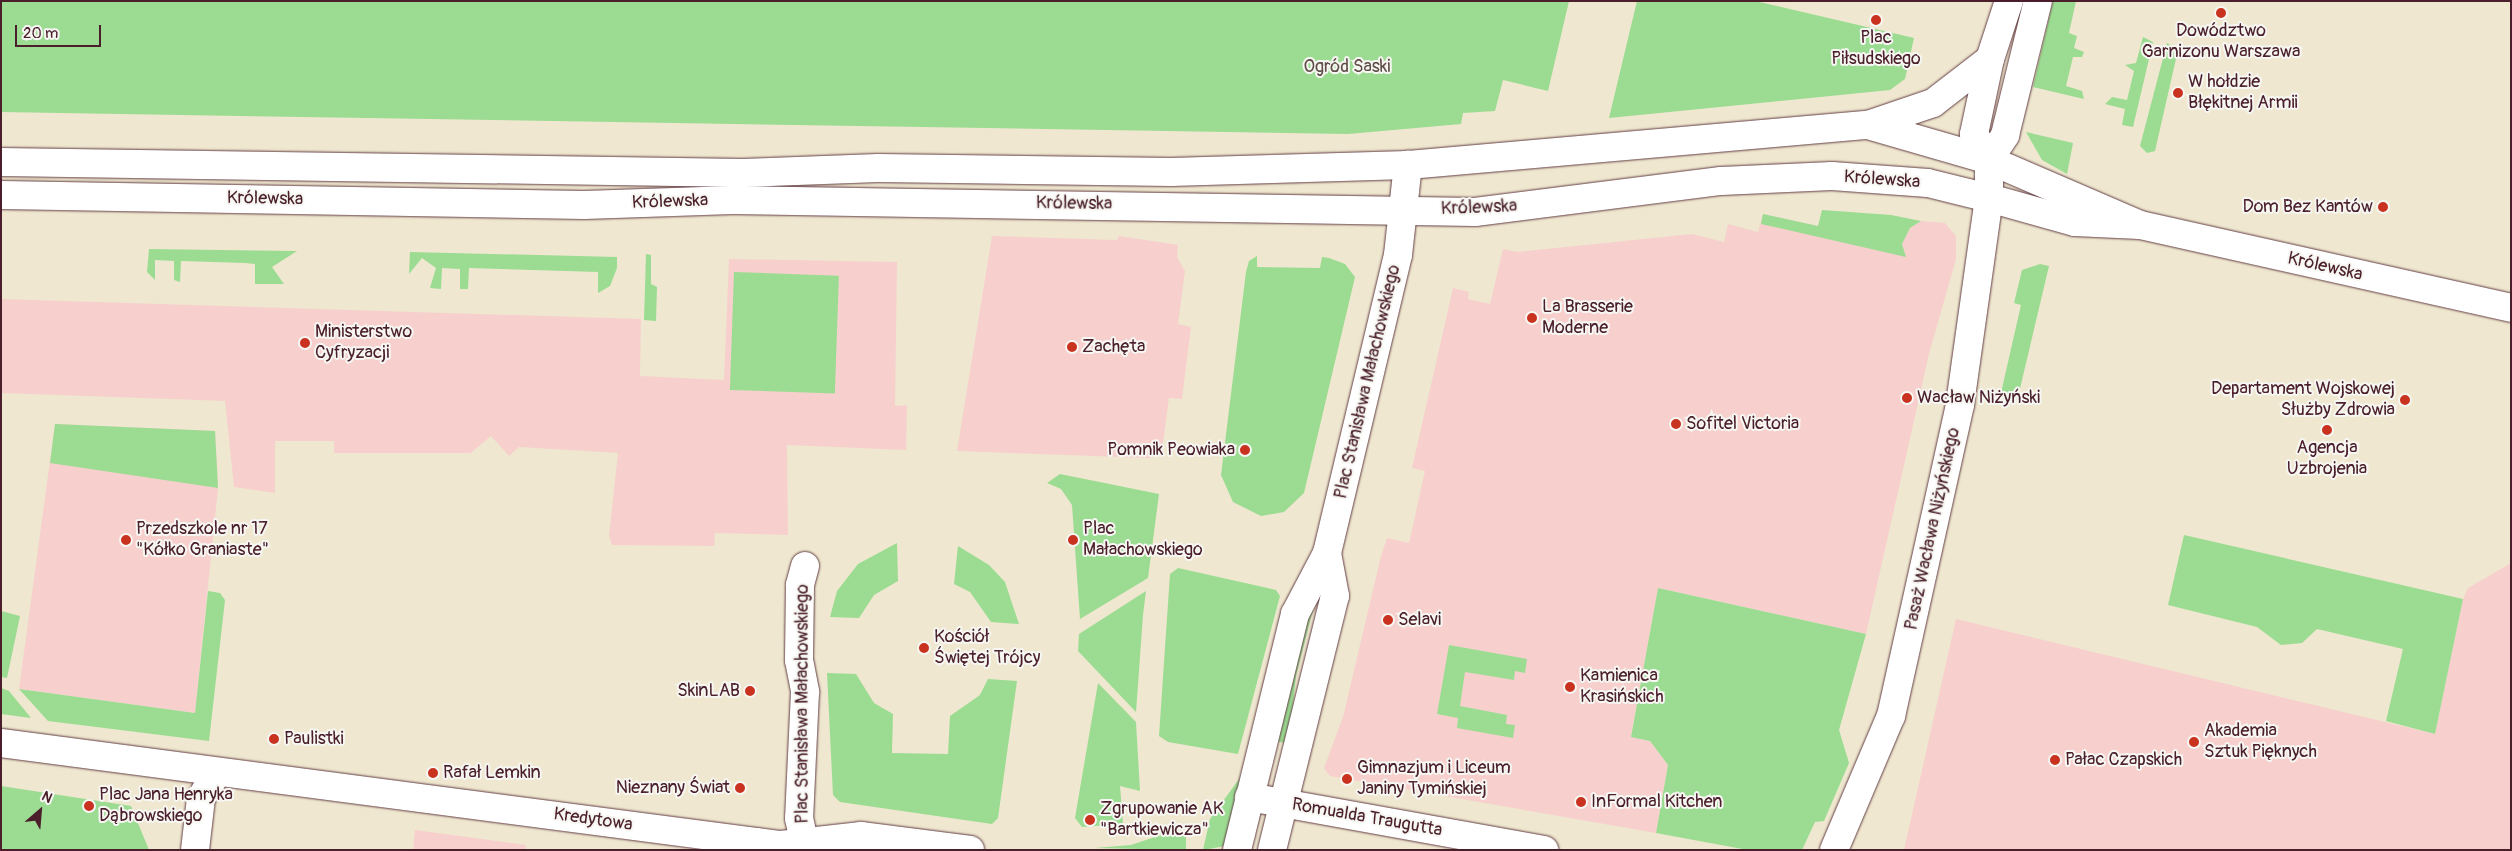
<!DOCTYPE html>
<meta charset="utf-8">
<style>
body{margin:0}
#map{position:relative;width:2512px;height:851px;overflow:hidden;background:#efe7cf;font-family:Pangolin,sans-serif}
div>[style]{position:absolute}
.built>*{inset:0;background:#f7d0cd}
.green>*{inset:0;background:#9bdc92;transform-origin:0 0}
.roads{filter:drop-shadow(0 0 1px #633d44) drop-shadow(0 0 1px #633d44)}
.street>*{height:28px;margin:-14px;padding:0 14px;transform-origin:14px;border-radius:14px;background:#fff}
.secondary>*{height:28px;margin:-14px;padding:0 14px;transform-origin:14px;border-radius:14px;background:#fff}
.dots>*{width:14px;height:14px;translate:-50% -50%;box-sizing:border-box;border:2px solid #f6f6f2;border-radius:50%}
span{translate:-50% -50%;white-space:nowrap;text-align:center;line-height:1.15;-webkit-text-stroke:4px #f6f6f2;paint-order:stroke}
.poi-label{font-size:18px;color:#4a1f2b}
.left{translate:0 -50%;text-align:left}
.right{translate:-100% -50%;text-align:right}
.park-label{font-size:18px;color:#5e4e45}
.street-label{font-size:18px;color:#4a1f2b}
.frame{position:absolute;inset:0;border:2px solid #4a1f2b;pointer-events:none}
.north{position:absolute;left:15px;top:786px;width:50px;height:50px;-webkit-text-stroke:4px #f6f6f2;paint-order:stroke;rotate:27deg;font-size:14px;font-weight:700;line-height:20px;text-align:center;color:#4a1f2b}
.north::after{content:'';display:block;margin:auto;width:18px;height:22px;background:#4a1f2b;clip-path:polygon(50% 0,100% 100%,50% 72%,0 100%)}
.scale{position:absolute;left:15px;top:25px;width:86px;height:22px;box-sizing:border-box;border:2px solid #4a1f2b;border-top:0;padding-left:6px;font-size:15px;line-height:18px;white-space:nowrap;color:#4a1f2b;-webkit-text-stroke:4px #f6f6f2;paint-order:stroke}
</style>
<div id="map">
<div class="built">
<div style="clip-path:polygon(1763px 214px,1901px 245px,1910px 228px,1921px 221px,1945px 223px,1956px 236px,1956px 259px,1929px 354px,1866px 634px,1658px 588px,1631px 736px,1650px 741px,1668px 765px,1656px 833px,1330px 776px,1324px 768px,1343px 717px,1381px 556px,1387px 538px,1409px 543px,1425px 471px,1412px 468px,1453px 288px,1469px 292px,1468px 299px,1490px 304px,1503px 249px,1517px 252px,1692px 234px,1724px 242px,1728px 224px,1758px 232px)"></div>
<div style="clip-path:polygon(992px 236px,1117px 240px,1119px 236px,1178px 245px,1177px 257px,1185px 271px,1178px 324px,1191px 327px,1182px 399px,1169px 398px,1162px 450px,1150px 458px,957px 451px)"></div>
<div style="clip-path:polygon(729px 259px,897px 262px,895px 406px,907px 405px,906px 450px,787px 445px,788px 535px,715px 533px,714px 546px,612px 545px,609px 536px,618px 453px,519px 447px,509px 456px,491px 436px,471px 453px,334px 453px,334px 441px,275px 441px,275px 493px,234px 487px,225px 401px,1px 393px,1px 299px,641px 319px,640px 376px,724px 380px)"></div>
<div style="clip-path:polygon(55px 424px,215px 431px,218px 488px,195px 713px,19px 689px)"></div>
<div style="clip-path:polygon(2511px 563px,2511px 850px,1904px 850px,1956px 619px,2435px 734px,2463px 599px,2468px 588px)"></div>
<div style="clip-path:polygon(415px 830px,526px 845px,525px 850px,413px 850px)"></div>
</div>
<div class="green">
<div style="clip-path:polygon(1px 1px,1569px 1px,1548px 91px,1503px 80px,1495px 111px,1463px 113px,1461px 124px,1348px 134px,1px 112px)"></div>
<div style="clip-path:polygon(1637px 1px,1755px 1px,1914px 38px,1905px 79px,1890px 90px,1609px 118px)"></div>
<div style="clip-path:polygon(2053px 1px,2076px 1px,2069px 33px,2077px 36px,2074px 48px,2084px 52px,2082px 57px,2073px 57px,2066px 86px,2082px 91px,2084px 99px,2033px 87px)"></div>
<div style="clip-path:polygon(2143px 37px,2153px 42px,2133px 127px,2122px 125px,2125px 109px,2105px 104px,2112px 97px,2127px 100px,2134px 71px,2125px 65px,2136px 63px)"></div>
<div style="clip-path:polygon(2167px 43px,2178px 50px,2155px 151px,2147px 153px,2140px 146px)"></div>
<div style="clip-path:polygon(2026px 132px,2073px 143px,2067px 174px,2042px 160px)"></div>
<div style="clip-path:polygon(1822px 210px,1891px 215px,1921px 221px,1910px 228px,1902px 244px,1906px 257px,1761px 224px,1763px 214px,1818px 226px)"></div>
<div style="clip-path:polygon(149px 249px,297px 251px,272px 267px,284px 284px,255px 284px,255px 264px,245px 263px,181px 261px,180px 282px,174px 280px,174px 261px,155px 260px,155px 280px,147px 272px)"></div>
<div style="clip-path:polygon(410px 252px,617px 257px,617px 268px,610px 286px,598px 293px,598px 272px,469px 268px,468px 289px,460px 289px,460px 269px,442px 268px,441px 289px,430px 288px,436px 268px,422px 258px,409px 274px)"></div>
<div style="clip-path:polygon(646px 254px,651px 255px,651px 284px,657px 287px,656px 321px,644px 320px)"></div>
<div style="clip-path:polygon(1257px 256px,1257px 267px,1320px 268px,1322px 257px,1329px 258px,1345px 264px,1355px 277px,1304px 493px,1284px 512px,1261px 516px,1233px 502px,1221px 475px,1246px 272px,1249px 261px)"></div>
<div style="clip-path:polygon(2040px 264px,2049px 266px,2018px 397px,2001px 393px,2021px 305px,2014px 303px,2022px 270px)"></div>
<div style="left:734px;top:272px;width:105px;height:118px;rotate:2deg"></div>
<div style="clip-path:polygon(55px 424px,215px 431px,218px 488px,50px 463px)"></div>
<div style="clip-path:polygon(1060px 474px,1159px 494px,1148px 578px,1080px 619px,1072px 505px,1061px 489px,1047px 483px)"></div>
<div style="clip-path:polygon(2184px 535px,2463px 599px,2435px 734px,2386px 721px,2403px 649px,2317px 629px,2302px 643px,2281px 645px,2257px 627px,2168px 605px)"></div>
<div style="clip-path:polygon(897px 543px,898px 581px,874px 595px,859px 618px,830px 617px,837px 591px,858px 564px)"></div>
<div style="clip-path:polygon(958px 546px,989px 565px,1005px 582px,1019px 624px,991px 622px,970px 592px,954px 584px)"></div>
<div style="clip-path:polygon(1178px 568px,1276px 590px,1280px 596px,1238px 754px,1168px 742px,1159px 736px,1170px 574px)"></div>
<div style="clip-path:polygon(1658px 588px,1866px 634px,1839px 730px,1849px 763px,1824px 821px,1815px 822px,1802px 850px,1748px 850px,1656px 833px,1668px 765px,1650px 741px,1631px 737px)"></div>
<div style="clip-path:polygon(208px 591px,220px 593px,225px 600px,209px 741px,48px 721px,19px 689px,195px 713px)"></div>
<div style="clip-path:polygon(1146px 591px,1143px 615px,1136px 712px,1078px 651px,1079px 634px)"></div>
<div style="clip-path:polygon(1315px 602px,1296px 676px,1289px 744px,1271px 740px,1297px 636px)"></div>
<div style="clip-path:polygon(1px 611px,20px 616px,7px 678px,1px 677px)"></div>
<div style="clip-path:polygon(1449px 645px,1527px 659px,1525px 673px,1515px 671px,1514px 680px,1465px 672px,1460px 706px,1507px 715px,1506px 724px,1515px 725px,1513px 738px,1457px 728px,1458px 718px,1437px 714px)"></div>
<div style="clip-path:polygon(827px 673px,856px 674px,874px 703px,893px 714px,892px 753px,948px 754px,950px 716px,980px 695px,988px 679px,1017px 681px,998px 818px,992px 824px,840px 802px,833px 795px)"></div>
<div style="clip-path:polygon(1098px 683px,1136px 722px,1140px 791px,1120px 786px,1123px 824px,1082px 827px,1075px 818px)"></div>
<div style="clip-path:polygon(1px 688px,9px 691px,31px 718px,1px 714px)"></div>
<div style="clip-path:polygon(1242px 775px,1225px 846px,1203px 850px,1210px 819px)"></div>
<div style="clip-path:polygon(1px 786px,131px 806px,149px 850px,1px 850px)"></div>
<div style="clip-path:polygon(1176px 830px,1186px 836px,1186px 850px,1095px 848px,1131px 845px)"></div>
</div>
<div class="roads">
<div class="street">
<div style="left:1989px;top:160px;width:164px;rotate:23.3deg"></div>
<div style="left:2140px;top:225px;width:380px;rotate:12.6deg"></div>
<div style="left:805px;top:566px;width:20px;rotate:105deg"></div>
<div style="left:800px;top:585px;width:75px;rotate:90.8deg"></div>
<div style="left:799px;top:660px;width:33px;rotate:79deg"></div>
<div style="left:805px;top:692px;width:126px;rotate:92.7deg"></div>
<div style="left:799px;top:818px;width:33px;rotate:78deg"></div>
<div style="left:1px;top:743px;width:761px;rotate:7.47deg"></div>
<div style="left:756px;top:842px;width:25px;rotate:7deg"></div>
<div style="left:781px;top:845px;width:81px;rotate:-6.4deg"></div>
<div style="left:861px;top:836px;width:110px;rotate:7.3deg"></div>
<div style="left:1249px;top:797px;width:300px;rotate:10.2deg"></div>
<div style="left:195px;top:850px;width:52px;rotate:-83.4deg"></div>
<div style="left:201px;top:798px;width:28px;rotate:-58deg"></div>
<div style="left:1834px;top:850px;width:146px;rotate:-67deg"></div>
<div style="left:1891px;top:716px;width:320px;rotate:-77.5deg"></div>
<div style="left:1960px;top:404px;width:208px;rotate:-82deg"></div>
<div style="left:1989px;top:198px;width:89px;rotate:15.6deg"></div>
<div style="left:2075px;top:222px;width:65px;rotate:2.6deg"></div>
</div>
<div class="secondary">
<div style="left:1868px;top:125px;width:126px;rotate:16.1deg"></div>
<div style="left:1989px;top:160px;width:30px;rotate:-57deg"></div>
<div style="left:2005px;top:135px;width:138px;rotate:-76.2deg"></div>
<div style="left:1px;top:162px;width:742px;rotate:0.85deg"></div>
<div style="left:743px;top:173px;width:135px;rotate:-2.1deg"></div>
<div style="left:878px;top:168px;width:293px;rotate:0.8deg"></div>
<div style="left:1171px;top:172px;width:237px;rotate:-1.7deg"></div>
<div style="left:1408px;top:165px;width:462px;rotate:-5deg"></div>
<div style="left:1868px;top:125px;width:69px;rotate:-18.7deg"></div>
<div style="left:1933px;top:103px;width:72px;rotate:-37.7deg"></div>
<div style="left:1px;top:195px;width:583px;rotate:0.98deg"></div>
<div style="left:584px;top:205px;width:149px;rotate:-1.9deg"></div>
<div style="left:733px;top:200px;width:742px;rotate:0.93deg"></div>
<div style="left:1475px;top:212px;width:248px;rotate:-7.2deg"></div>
<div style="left:1721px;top:181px;width:111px;rotate:-2.6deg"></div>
<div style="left:1832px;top:176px;width:96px;rotate:4.2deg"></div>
<div style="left:1928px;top:183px;width:63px;rotate:13.8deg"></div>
<div style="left:1989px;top:198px;width:38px;rotate:-90deg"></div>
<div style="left:1989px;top:160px;width:30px;rotate:-120deg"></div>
<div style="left:1974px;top:134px;width:77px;rotate:-78deg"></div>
<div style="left:1990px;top:59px;width:61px;rotate:-71.9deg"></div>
<div style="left:1237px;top:850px;width:243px;rotate:-76.2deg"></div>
<div style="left:1295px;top:614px;width:69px;rotate:-62.3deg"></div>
<div style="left:1327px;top:553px;width:306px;rotate:-76.6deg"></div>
<div style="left:1398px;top:255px;width:91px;rotate:-83.7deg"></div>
<div style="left:1272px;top:850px;width:262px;rotate:-76.1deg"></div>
<div style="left:1335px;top:596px;width:44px;rotate:-100.5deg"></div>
</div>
</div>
<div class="dots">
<div style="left:2221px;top:13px;background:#c8321e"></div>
<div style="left:1876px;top:20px;background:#c8321e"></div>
<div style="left:2178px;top:93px;background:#c8321e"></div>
<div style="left:2383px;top:207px;background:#c8321e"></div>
<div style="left:1532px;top:318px;background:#c8321e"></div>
<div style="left:305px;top:343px;background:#c8321e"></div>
<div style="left:1072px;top:347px;background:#c8321e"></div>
<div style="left:1907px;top:398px;background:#c8321e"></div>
<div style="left:2405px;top:400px;background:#c8321e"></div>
<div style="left:1676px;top:424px;background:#c8321e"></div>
<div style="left:2327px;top:430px;background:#c8321e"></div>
<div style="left:1245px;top:450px;background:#c8321e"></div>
<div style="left:126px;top:540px;background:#c8321e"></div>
<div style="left:1073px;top:540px;background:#c8321e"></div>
<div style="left:1388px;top:620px;background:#c8321e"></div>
<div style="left:924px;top:648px;background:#c8321e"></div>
<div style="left:1570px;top:687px;background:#c8321e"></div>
<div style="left:750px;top:691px;background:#c8321e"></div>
<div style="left:274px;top:739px;background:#c8321e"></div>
<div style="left:2194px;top:742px;background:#c8321e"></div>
<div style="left:2055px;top:760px;background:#c8321e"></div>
<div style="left:433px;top:773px;background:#c8321e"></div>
<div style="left:1347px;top:779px;background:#c8321e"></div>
<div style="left:740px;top:788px;background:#c8321e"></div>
<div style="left:1581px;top:802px;background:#c8321e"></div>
<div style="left:89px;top:806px;background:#c8321e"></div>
<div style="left:1090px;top:820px;background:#c8321e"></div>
</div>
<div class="poi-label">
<span style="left:2221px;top:42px">Dowództwo<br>Garnizonu Warszawa</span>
<span style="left:1876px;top:49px">Plac<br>Piłsudskiego</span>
<span class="left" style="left:2188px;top:93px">W hołdzie<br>Błękitnej Armii</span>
<span class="right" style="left:2373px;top:207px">Dom Bez Kantów</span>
<span class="left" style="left:1542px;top:318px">La Brasserie<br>Moderne</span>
<span class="left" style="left:315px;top:343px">Ministerstwo<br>Cyfryzacji</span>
<span class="left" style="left:1082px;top:347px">Zachęta</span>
<span class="right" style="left:2395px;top:400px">Departament Wojskowej<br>Służby Zdrowia</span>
<span class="left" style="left:1917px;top:398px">Wacław Niżyński</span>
<span class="left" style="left:1686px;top:424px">Sofitel Victoria</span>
<span style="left:2327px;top:459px">Agencja<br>Uzbrojenia</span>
<span class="right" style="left:1235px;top:450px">Pomnik Peowiaka</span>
<span class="left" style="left:136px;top:540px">Przedszkole nr 17<br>"Kółko Graniaste"</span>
<span class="left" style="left:1083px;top:540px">Plac<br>Małachowskiego</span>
<span class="left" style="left:1398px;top:620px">Selavi</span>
<span class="left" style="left:934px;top:648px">Kościół<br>Świętej Trójcy</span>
<span class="left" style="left:1580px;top:687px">Kamienica<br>Krasińskich</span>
<span class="right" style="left:740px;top:691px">SkinLAB</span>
<span class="left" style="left:2204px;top:742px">Akademia<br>Sztuk Pięknych</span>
<span class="left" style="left:284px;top:739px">Paulistki</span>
<span class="left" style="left:2065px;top:760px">Pałac Czapskich</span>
<span class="left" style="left:1357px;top:779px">Gimnazjum i Liceum<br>Janiny Tymińskiej</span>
<span class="left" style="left:443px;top:773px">Rafał Lemkin</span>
<span class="right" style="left:730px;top:788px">Nieznany Świat</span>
<span class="left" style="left:99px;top:806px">Plac Jana Henryka<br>Dąbrowskiego</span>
<span class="left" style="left:1591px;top:802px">InFormal Kitchen</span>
<span class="left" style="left:1100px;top:820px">Zgrupowanie AK<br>"Bartkiewicza"</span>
</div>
<div class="park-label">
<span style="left:1347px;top:67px">Ogród Saski</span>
</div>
<div class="street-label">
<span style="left:1882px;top:180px;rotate:4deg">Królewska</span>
<span style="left:265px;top:199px;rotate:1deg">Królewska</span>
<span style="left:670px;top:202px;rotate:-2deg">Królewska</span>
<span style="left:1074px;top:204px;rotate:1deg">Królewska</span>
<span style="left:1479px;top:208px;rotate:-2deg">Królewska</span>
<span style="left:2325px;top:267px;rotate:13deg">Królewska</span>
<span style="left:1368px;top:382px;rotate:-77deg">Plac Stanisława Małachowskiego</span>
<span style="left:1933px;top:529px;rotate:-78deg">Pasaż Wacława Niżyńskiego</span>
<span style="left:803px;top:704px;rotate:-90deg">Plac Stanisława Małachowskiego</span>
<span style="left:1367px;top:818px;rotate:10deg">Romualda Traugutta</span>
<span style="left:593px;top:820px;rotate:8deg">Kredytowa</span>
</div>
<div class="frame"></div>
<div class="north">N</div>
<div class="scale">20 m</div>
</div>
